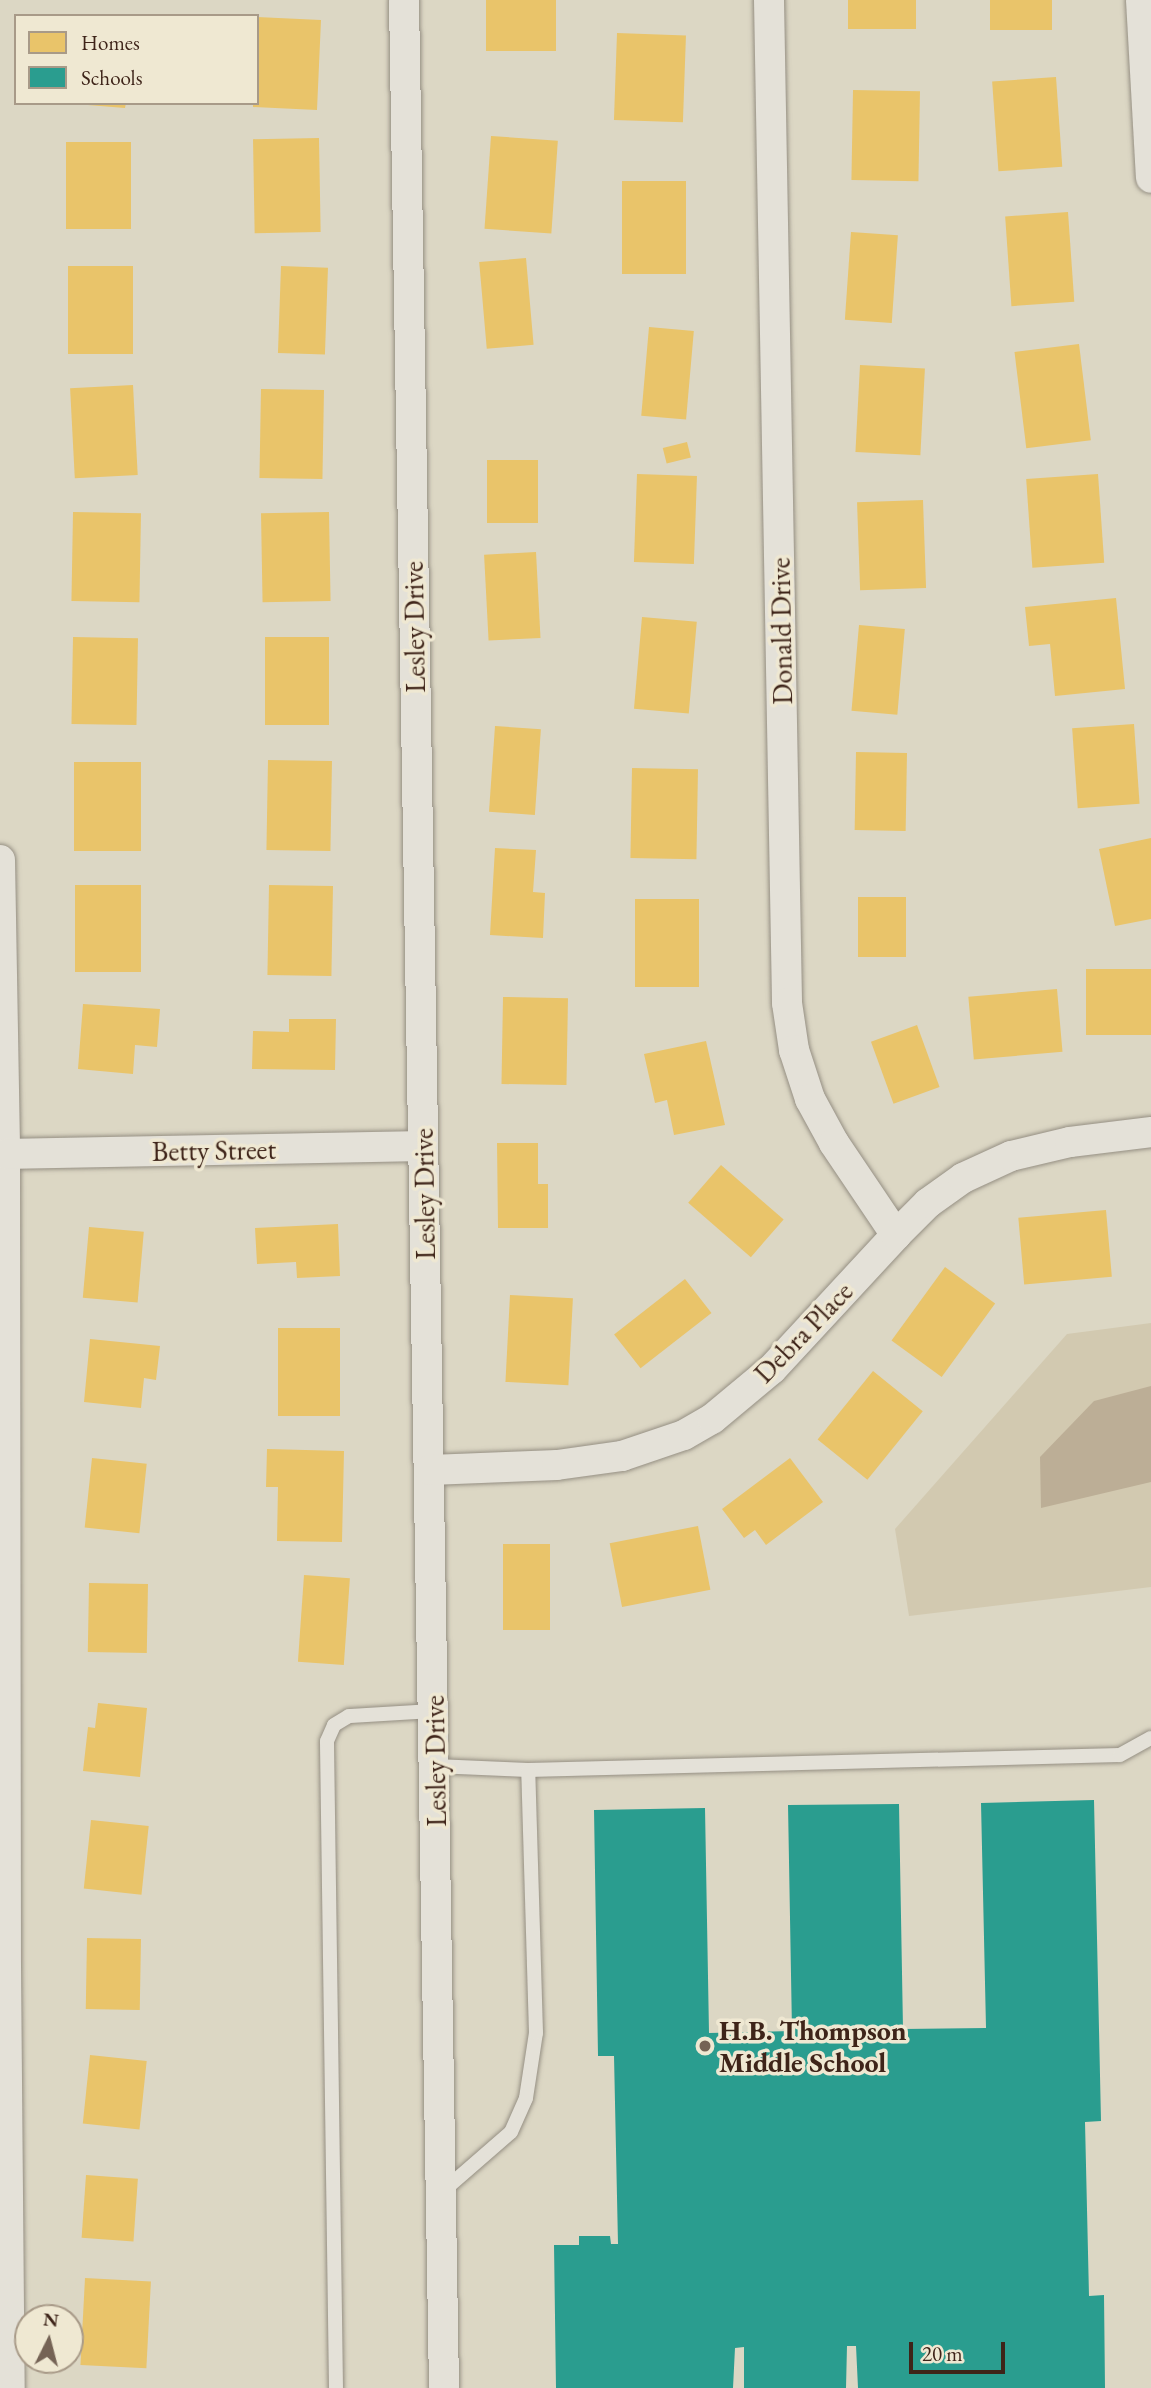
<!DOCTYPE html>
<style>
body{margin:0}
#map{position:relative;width:1151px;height:2388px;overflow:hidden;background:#dcd7c4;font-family:"EB Garamond",serif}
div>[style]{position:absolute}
.green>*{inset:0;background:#d2c9b0}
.water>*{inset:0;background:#bcae96}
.homes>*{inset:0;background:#e9c46a;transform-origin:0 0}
.schools>*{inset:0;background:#2a9d8f}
.roads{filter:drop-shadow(0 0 2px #958f83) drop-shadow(0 0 2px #958f83)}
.service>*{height:14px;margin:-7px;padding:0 7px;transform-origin:7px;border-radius:7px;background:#e4e1d8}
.minor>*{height:30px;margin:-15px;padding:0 15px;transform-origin:15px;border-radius:15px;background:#e4e1d8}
.dots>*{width:19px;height:19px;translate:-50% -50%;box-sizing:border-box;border:4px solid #efe8d2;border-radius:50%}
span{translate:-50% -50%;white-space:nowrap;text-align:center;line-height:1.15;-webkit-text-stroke:7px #efe8d2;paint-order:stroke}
.street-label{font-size:28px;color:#3e2419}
.poi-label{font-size:28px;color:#3e2419;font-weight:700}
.left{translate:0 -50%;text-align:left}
.legend{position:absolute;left:14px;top:14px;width:245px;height:91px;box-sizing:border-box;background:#efe8d2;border:2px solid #a89a88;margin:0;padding:9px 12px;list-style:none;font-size:21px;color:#3e2419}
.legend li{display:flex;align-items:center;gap:14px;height:35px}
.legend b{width:35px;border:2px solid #a89a88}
.north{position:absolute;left:14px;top:2304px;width:70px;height:70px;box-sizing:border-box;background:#efe8d2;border:2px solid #a89a88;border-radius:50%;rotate:6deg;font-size:19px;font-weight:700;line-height:28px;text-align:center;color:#3e2419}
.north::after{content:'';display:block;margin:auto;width:24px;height:32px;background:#756355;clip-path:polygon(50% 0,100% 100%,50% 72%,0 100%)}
.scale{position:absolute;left:909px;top:2342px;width:96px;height:32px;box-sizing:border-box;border:4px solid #3e2419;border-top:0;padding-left:9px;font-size:21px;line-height:24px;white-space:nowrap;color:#3e2419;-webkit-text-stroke:5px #efe8d2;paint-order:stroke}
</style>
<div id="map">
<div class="green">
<div style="clip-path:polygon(1151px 1323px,1151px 1587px,909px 1616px,895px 1529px,1067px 1334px)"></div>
</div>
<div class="water">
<div style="clip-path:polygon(1151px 1386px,1151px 1482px,1041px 1508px,1040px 1457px,1094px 1401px)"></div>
</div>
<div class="homes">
<div style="left:486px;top:0;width:70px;height:51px"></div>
<div style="left:848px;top:0;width:68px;height:29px"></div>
<div style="left:990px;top:0;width:62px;height:30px"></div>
<div style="clip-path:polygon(257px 17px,321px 20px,317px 110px,253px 107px,253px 103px,257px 103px)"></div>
<div style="left:617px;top:33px;width:69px;height:87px;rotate:2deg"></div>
<div style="left:1056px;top:77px;width:90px;height:64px;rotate:86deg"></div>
<div style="left:853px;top:90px;width:67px;height:90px;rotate:1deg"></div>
<div style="clip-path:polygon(63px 103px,126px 103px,125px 108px)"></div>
<div style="left:491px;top:136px;width:67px;height:93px;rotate:4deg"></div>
<div style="left:319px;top:138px;width:94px;height:66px;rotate:89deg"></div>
<div style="left:66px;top:142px;width:65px;height:87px"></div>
<div style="left:686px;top:181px;width:93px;height:64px;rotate:90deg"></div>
<div style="left:1068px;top:212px;width:90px;height:63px;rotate:86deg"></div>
<div style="left:851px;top:232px;width:47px;height:88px;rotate:4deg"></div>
<div style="left:526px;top:258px;width:87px;height:47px;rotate:85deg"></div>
<div style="left:68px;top:266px;width:65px;height:88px"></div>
<div style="left:281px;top:266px;width:47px;height:87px;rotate:2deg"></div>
<div style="left:649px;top:327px;width:45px;height:89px;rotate:5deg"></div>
<div style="left:1079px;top:344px;width:97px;height:65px;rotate:83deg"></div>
<div style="left:860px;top:365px;width:65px;height:87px;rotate:3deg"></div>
<div style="left:133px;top:385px;width:90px;height:63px;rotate:87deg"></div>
<div style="left:261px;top:389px;width:63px;height:89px;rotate:1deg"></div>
<div style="left:687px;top:442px;width:16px;height:25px;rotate:76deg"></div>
<div style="left:487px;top:460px;width:51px;height:63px"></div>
<div style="left:637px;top:474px;width:60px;height:88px;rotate:2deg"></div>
<div style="left:1098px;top:474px;width:89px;height:72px;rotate:86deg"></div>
<div style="left:923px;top:500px;width:88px;height:66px;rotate:88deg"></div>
<div style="left:73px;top:512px;width:68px;height:89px;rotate:1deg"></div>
<div style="left:329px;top:512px;width:89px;height:68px;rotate:89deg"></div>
<div style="left:536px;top:552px;width:86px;height:52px;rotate:87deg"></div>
<div style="clip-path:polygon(1116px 598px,1125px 689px,1055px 696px,1050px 644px,1029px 646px,1025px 607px)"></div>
<div style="left:642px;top:617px;width:55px;height:92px;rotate:5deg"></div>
<div style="left:859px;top:625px;width:46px;height:86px;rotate:5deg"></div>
<div style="left:73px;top:637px;width:65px;height:87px;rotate:1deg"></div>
<div style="left:265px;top:637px;width:64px;height:88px"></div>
<div style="left:1134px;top:724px;width:80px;height:62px;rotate:86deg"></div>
<div style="left:495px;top:726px;width:46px;height:86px;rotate:4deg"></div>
<div style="left:856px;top:752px;width:51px;height:78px;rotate:1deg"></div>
<div style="left:268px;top:760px;width:64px;height:90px;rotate:1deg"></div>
<div style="left:74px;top:762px;width:67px;height:89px"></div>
<div style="left:632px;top:768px;width:66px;height:90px;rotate:1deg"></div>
<div style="clip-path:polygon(1151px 838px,1151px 919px,1115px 926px,1099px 849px)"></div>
<div style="clip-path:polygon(495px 848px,536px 850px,533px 892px,545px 893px,543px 938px,490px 935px)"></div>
<div style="left:75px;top:885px;width:66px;height:87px"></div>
<div style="left:269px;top:885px;width:64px;height:90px;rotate:1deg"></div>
<div style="left:858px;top:897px;width:48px;height:60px"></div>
<div style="left:635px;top:899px;width:64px;height:88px"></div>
<div style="left:1151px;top:969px;width:66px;height:65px;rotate:90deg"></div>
<div style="left:1057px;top:989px;width:63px;height:89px;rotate:85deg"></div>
<div style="left:503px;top:997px;width:65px;height:87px;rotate:1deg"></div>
<div style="clip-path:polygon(83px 1004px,160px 1009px,157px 1047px,135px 1045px,133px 1074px,78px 1069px)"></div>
<div style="clip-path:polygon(289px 1019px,336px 1019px,335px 1070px,252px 1069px,253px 1031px,289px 1032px)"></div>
<div style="left:917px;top:1025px;width:66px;height:49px;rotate:70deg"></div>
<div style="clip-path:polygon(706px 1041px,725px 1125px,674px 1135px,667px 1100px,655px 1103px,644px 1054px)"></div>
<div style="clip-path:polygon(497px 1143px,538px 1143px,538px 1184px,548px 1184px,548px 1228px,498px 1228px)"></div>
<div style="left:721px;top:1165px;width:83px;height:50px;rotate:41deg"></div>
<div style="left:1106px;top:1210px;width:67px;height:88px;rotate:85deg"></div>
<div style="clip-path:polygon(338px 1224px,340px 1276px,297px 1278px,296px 1262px,257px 1264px,255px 1228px)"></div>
<div style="left:89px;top:1227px;width:55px;height:71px;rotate:5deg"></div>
<div style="left:945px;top:1267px;width:62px;height:91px;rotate:36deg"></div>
<div style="left:685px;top:1279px;width:43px;height:90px;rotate:52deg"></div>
<div style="left:510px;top:1295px;width:63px;height:87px;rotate:3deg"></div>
<div style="left:278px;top:1328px;width:62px;height:88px"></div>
<div style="clip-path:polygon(90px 1339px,160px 1346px,156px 1380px,144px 1378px,141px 1408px,84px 1402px)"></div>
<div style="left:873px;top:1371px;width:64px;height:88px;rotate:39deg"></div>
<div style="clip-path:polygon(267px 1449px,344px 1451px,342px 1542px,277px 1541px,278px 1487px,266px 1487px)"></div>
<div style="left:92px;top:1458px;width:55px;height:70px;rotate:6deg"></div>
<div style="clip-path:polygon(790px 1458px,823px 1502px,766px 1545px,755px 1530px,744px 1538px,722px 1509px)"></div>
<div style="left:698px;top:1526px;width:65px;height:90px;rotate:79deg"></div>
<div style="left:503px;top:1544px;width:47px;height:86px"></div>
<div style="left:304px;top:1575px;width:46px;height:87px;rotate:4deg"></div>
<div style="left:89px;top:1583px;width:59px;height:69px;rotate:1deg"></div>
<div style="clip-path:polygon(98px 1703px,147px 1708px,140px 1777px,83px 1771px,88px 1727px,95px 1728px)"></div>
<div style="left:91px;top:1820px;width:58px;height:69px;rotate:6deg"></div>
<div style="left:87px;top:1938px;width:54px;height:71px;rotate:1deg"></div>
<div style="left:90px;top:2055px;width:57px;height:69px;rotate:6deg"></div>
<div style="left:86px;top:2175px;width:52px;height:63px;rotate:4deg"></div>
<div style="left:85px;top:2278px;width:66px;height:87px;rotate:3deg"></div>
</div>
<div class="schools">
<div style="clip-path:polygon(1094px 1800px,1101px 2121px,1085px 2122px,1089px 2296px,1104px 2295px,1105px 2388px,858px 2388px,856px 2346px,847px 2346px,846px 2388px,744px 2388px,744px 2347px,735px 2348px,733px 2388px,556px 2388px,554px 2245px,579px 2245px,579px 2236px,610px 2236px,611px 2244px,618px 2244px,614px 2056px,598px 2056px,594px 1810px,705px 1808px,709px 2033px,792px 2031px,788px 1805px,899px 1804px,903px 2029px,986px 2028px,981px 1803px)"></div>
</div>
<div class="roads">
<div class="service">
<div style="left:435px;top:1766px;width:93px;rotate:2.5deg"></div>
<div style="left:528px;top:1770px;width:592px;rotate:-1.45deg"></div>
<div style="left:1120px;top:1755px;width:35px;rotate:-29deg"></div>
<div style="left:442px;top:2192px;width:91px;rotate:-41deg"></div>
<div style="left:511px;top:2132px;width:37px;rotate:-66deg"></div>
<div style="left:526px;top:2098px;width:66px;rotate:-81.3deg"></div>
<div style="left:536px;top:2033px;width:263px;rotate:-91.7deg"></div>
<div style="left:336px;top:2388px;width:647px;rotate:-90.8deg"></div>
<div style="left:327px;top:1741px;width:17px;rotate:-66deg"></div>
<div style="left:334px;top:1725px;width:17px;rotate:-31deg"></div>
<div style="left:349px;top:1716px;width:85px;rotate:-3.4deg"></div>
</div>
<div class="minor">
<div style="left:404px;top:0;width:2388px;rotate:89.04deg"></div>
<div style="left:769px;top:0;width:1003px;rotate:88.97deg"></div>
<div style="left:787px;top:1003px;width:48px;rotate:81.5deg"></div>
<div style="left:794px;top:1050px;width:52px;rotate:71.9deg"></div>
<div style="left:810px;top:1099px;width:50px;rotate:61.4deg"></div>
<div style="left:834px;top:1143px;width:111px;rotate:56deg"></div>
<div style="left:1141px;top:0;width:178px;rotate:86.8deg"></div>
<div style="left:0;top:860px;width:294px;rotate:89deg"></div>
<div style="left:5px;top:1154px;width:812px;rotate:89.93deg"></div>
<div style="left:6px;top:1966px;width:422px;rotate:89.5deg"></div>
<div style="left:5px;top:1154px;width:418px;rotate:-1.1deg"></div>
<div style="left:430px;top:1470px;width:127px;rotate:-2.3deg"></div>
<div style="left:557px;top:1465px;width:66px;rotate:-7.9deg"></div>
<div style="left:622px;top:1456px;width:65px;rotate:-18.7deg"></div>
<div style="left:684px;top:1435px;width:32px;rotate:-30deg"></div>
<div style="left:712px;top:1419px;width:78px;rotate:-39.8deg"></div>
<div style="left:772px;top:1369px;width:183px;rotate:-47.2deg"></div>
<div style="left:896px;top:1235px;width:45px;rotate:-45deg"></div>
<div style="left:928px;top:1203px;width:43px;rotate:-35.5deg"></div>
<div style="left:963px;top:1178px;width:53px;rotate:-24.6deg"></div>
<div style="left:1011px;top:1156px;width:61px;rotate:-13.3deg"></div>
<div style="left:1070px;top:1142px;width:82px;rotate:-7deg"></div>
</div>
</div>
<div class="dots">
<div style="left:705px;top:2046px;background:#756355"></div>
</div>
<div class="street-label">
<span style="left:414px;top:627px;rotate:-91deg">Lesley Drive</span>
<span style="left:781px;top:631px;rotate:-91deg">Donald Drive</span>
<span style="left:214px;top:1150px;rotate:-1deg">Betty Street</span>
<span style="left:424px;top:1194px;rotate:-91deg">Lesley Drive</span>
<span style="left:803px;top:1332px;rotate:-46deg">Debra Place</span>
<span style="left:435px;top:1761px;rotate:-91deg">Lesley Drive</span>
</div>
<div class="poi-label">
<span class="left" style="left:719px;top:2046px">H.B. Thompson<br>Middle School</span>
</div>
<ul class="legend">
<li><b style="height:19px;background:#e9c46a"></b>Homes</li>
<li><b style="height:19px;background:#2a9d8f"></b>Schools</li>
</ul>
<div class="north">N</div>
<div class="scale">20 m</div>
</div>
